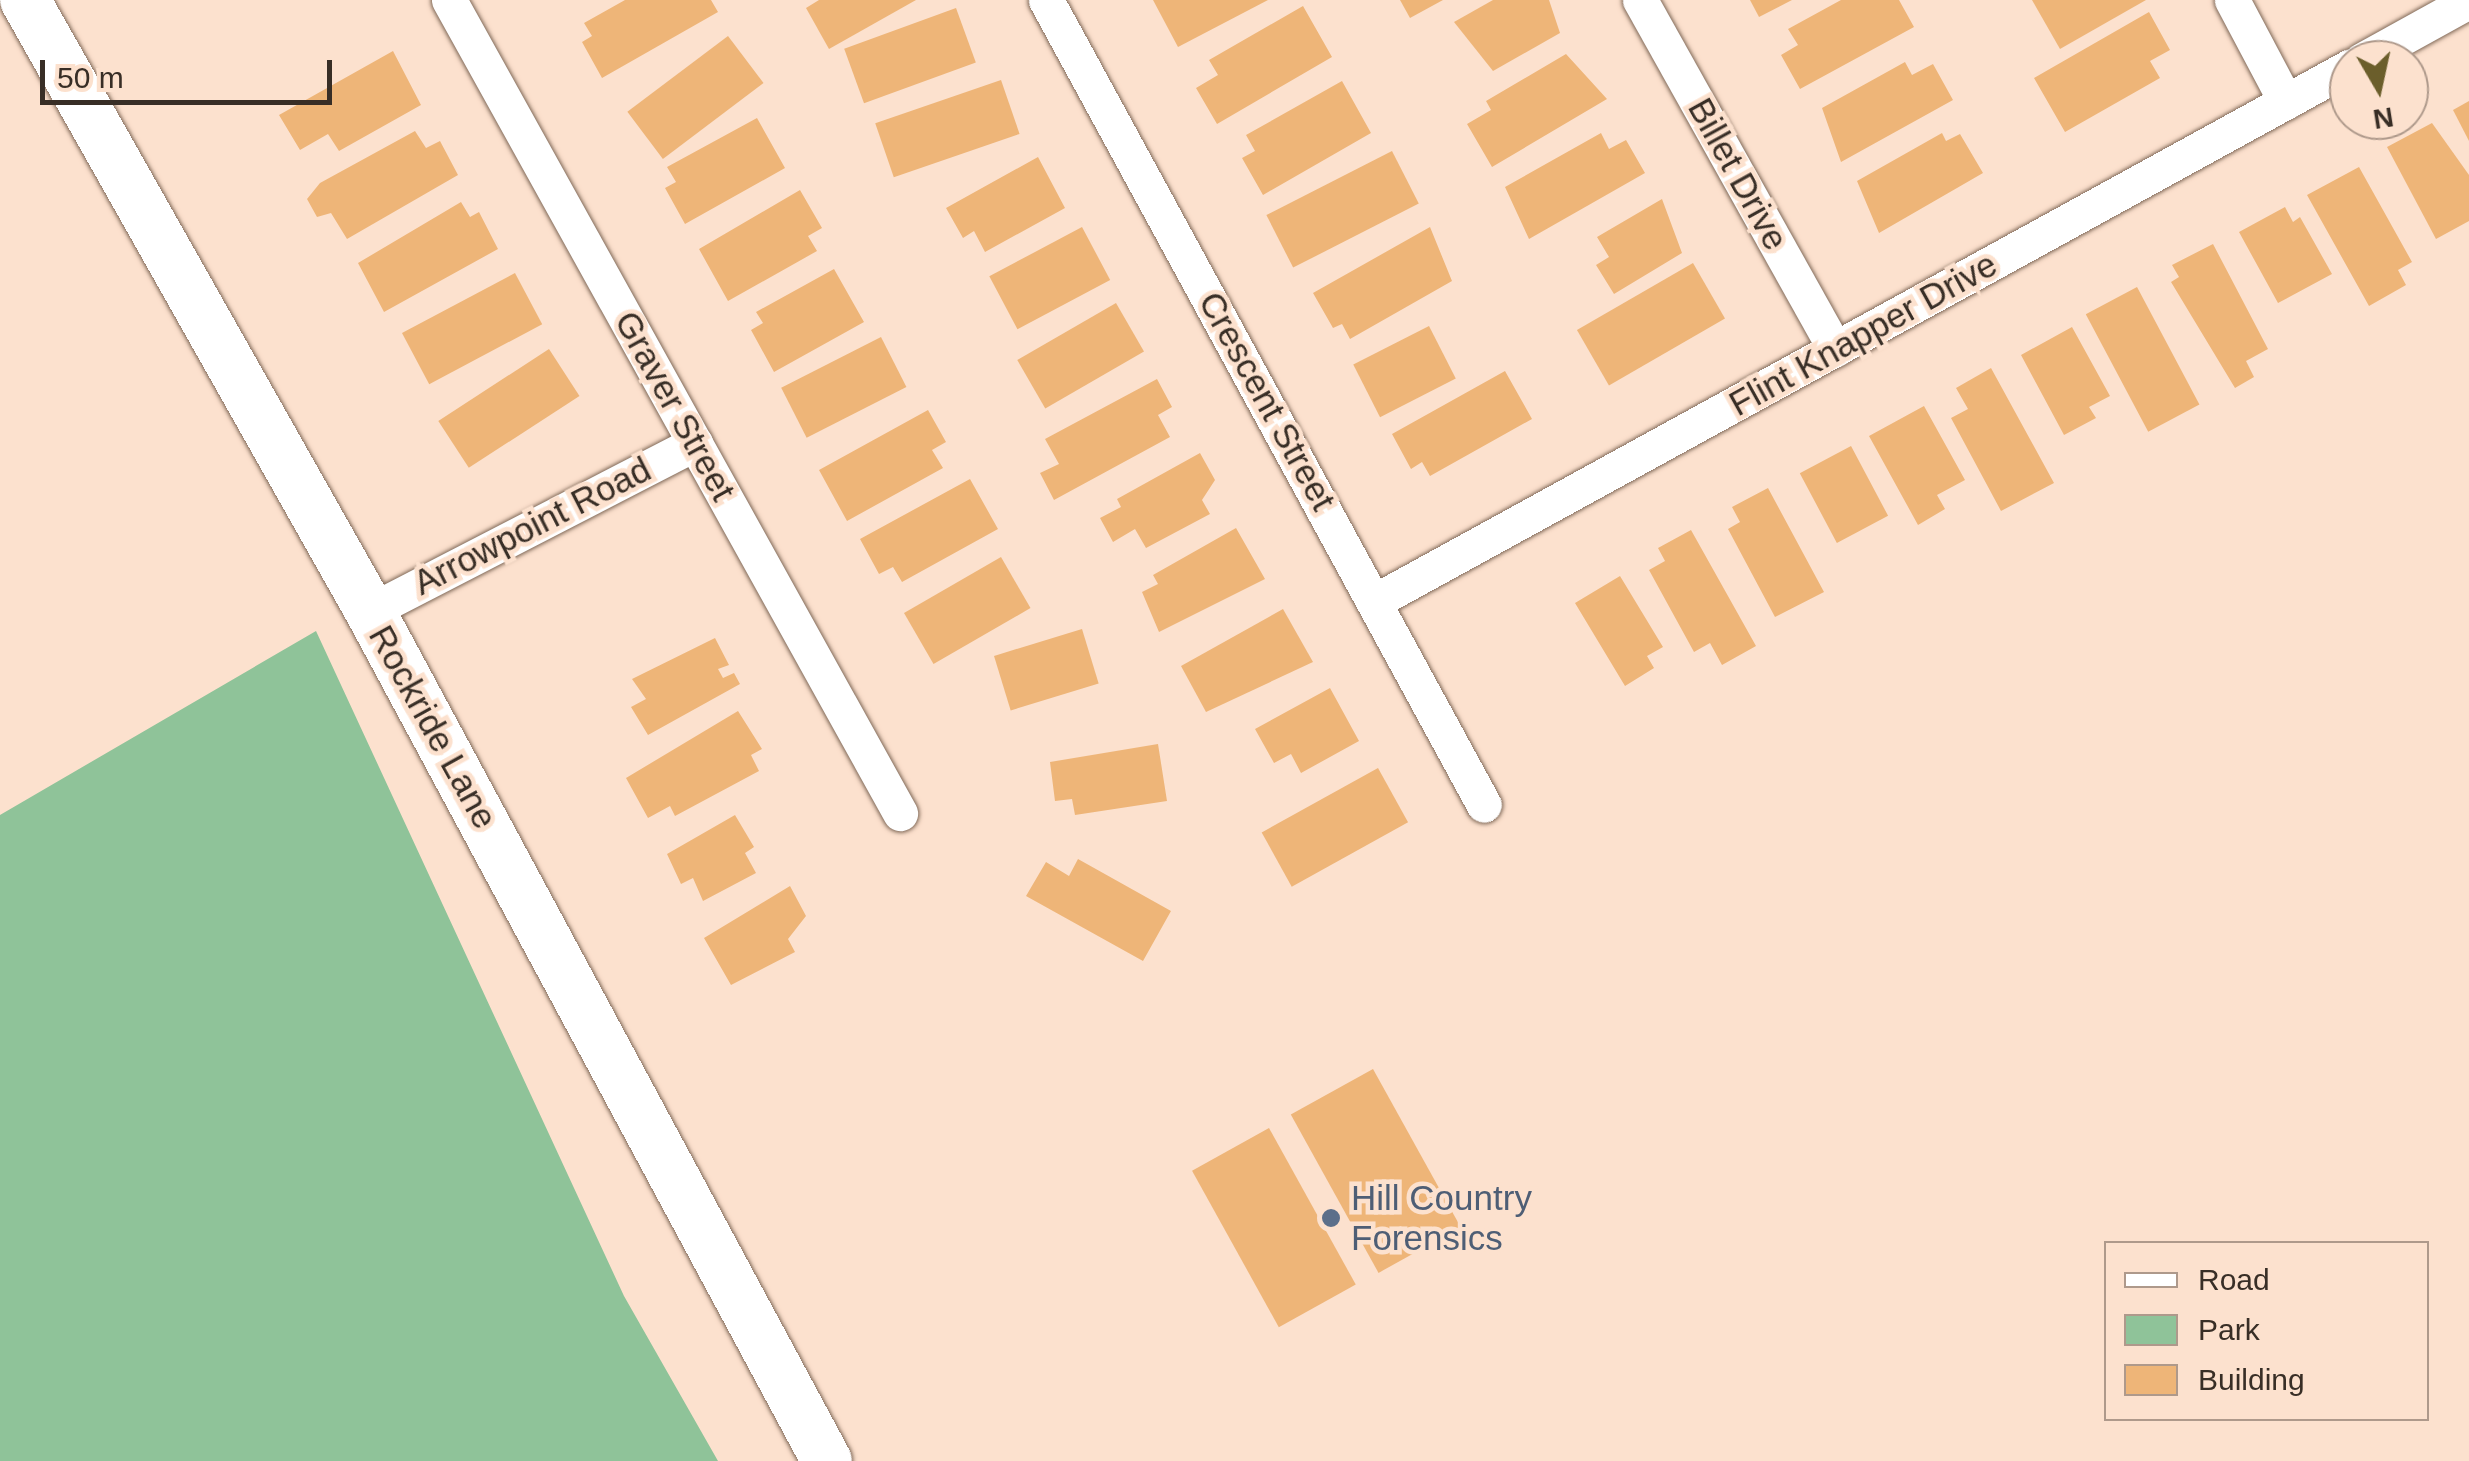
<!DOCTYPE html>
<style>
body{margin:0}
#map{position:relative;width:2469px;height:1461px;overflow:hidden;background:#fce1ce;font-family:Helvetica,sans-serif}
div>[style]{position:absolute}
.green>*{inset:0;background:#8fc399}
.building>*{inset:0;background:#eeb578;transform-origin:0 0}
.roads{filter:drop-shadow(0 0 2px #806958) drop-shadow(0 0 2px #806958)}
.street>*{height:35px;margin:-17.5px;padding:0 17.5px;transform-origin:17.5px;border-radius:17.5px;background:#fff}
.secondary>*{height:50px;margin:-25px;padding:0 25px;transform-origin:25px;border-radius:25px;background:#fff}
.dots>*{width:28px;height:28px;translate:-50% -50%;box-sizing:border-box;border:5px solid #fce1ce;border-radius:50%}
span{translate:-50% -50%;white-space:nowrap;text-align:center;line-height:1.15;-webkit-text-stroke:9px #fce1ce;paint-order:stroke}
.street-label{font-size:35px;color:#382e26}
.service-label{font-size:35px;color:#4e5e75}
.left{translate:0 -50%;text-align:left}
.legend{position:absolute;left:2104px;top:1241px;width:325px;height:180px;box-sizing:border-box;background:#fce1ce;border:2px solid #ae998b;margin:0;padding:12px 18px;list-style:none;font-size:30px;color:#382e26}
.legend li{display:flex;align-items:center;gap:20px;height:50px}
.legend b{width:50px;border:2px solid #ae998b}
.north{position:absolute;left:2329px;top:40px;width:100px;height:100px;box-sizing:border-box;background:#fce1ce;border:2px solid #ae998b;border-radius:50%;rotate:171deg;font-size:28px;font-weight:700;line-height:40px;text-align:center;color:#382e26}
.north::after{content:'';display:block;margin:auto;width:35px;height:45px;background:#6b5e2b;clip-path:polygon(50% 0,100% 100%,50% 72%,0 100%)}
.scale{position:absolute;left:40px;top:60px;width:292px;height:45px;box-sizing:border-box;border:5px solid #382e26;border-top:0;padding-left:12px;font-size:30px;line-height:35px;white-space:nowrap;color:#382e26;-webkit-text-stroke:8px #fce1ce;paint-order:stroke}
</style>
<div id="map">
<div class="green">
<div style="clip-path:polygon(316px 631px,624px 1296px,718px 1461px,0 1461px,0 815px)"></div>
</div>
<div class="building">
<div style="clip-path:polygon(625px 0,711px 0,718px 12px,602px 78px,582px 42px,592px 36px,584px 23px)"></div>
<div style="clip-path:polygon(819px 0,916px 0,829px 49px,806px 8px)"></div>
<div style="clip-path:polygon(1153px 0,1268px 0,1178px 47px)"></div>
<div style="clip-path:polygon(1400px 0,1443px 0,1410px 18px)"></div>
<div style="clip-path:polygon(1493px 0,1549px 0,1560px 33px,1493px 71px,1454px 22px)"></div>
<div style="clip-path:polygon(1750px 0,1792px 0,1759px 17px)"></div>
<div style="clip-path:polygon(1841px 0,1899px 0,1914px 27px,1800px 89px,1781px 55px,1798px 45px,1788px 29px)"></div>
<div style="clip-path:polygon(2032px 0,2146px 0,2060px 49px)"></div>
<div style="clip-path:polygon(1303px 6px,1332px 57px,1217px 124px,1196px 88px,1218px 75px,1209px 60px)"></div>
<div style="left:956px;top:8px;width:58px;height:119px;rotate:70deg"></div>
<div style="clip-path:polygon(2149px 12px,2170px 50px,2150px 61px,2160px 78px,2065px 132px,2034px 78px)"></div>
<div style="left:728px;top:36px;width:59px;height:126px;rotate:53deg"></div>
<div style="clip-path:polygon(393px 51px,421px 105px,339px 151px,328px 134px,300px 150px,279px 115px)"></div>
<div style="clip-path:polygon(1566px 54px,1607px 99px,1492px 167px,1467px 124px,1491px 110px,1486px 101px)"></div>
<div style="clip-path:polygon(1905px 62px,1912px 75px,1933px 64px,1953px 100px,1841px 162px,1822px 108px)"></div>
<div style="left:1001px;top:80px;width:57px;height:133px;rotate:71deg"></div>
<div style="clip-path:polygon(1342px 81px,1371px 133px,1263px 195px,1242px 158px,1255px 151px,1246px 135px)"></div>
<div style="clip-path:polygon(2469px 101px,2469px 141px,2453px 110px)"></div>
<div style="clip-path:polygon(757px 118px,785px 168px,685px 224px,665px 188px,676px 182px,667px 167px)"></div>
<div style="clip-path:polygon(2432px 123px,2469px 175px,2469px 221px,2436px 239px,2387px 147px)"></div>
<div style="clip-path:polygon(415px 131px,426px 148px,440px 141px,458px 175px,347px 239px,331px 213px,317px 217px,307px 199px,320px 183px)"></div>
<div style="clip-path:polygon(1601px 133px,1609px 149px,1626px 140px,1645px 173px,1529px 239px,1505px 187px)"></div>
<div style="clip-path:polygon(1942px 133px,1946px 141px,1960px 134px,1983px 173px,1879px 233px,1857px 181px)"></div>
<div style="left:1392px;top:151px;width:59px;height:141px;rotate:63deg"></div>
<div style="clip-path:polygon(1038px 157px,1065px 208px,985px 252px,974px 231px,963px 238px,946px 208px)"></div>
<div style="clip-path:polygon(2359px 167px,2412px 262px,2398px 270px,2406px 285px,2369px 306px,2307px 195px)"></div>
<div style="clip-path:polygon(800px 190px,822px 228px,808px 236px,817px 251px,728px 301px,699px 249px)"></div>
<div style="clip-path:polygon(1662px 199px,1682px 253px,1614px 294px,1596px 265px,1609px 257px,1597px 237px)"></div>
<div style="clip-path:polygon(461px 202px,470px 217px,479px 212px,498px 249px,384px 312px,358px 263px)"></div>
<div style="clip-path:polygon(2285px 207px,2293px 222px,2300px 217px,2332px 274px,2278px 303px,2239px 232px)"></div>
<div style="left:1082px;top:227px;width:60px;height:105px;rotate:62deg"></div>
<div style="clip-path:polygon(1430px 227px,1452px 281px,1350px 339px,1342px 324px,1333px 328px,1313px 293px)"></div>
<div style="clip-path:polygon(2213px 244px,2268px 349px,2246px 361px,2254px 377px,2235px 388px,2171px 282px,2179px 277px,2172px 265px)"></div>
<div style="left:1693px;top:263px;width:64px;height:134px;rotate:60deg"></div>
<div style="clip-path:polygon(834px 269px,864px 322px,774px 372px,751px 330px,763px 323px,756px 312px)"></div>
<div style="left:515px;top:273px;width:58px;height:128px;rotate:62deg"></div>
<div style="left:2137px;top:287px;width:133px;height:58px;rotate:62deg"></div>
<div style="left:1116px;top:303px;width:56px;height:114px;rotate:60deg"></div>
<div style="left:1429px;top:326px;width:59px;height:85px;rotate:63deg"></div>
<div style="clip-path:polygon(2072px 327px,2110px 396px,2089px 407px,2096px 418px,2064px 435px,2021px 355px)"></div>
<div style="left:881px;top:337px;width:56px;height:112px;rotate:63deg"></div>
<div style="left:549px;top:349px;width:56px;height:132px;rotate:57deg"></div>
<div style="clip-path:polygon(1991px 368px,2054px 483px,2001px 511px,1951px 418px,1968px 409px,1956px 388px)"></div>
<div style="clip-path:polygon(1505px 371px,1532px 419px,1430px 476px,1422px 462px,1411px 469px,1392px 434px)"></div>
<div style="clip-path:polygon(1157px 379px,1172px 407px,1158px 415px,1170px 437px,1054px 500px,1040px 473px,1059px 464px,1045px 439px)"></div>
<div style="clip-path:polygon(1924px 406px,1965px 480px,1937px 495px,1945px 509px,1918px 525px,1869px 436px)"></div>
<div style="clip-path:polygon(928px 410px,946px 442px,932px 450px,943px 468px,847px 521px,819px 470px)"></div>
<div style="left:1851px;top:446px;width:79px;height:58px;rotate:62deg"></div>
<div style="clip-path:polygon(1200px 453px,1215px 480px,1202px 500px,1210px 514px,1146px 548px,1135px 529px,1113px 542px,1100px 518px,1121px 507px,1117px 499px)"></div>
<div style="clip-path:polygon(970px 479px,998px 529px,902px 582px,893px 567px,879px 574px,860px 539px)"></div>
<div style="clip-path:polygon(1768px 488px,1824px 592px,1775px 617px,1728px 529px,1740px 522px,1732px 507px)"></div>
<div style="clip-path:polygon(1236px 528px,1265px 579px,1159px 632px,1142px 592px,1158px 584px,1153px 575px)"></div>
<div style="clip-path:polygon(1691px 530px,1756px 646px,1722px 665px,1710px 643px,1694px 652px,1649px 570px,1665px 561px,1658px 548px)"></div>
<div style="left:1001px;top:557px;width:59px;height:112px;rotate:60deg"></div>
<div style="clip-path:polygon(1620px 576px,1663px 647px,1647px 656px,1654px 668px,1625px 686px,1575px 603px)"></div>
<div style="clip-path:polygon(1283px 609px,1313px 662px,1206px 712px,1181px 666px)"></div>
<div style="left:1082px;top:629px;width:57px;height:92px;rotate:73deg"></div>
<div style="clip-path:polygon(715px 638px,729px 665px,718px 669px,723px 678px,734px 673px,740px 684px,648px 735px,631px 707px,646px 699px,632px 679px)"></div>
<div style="clip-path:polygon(1330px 688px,1359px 741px,1301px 773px,1291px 754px,1274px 763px,1255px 729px)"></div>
<div style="clip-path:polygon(738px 711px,762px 749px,751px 755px,759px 771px,675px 816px,670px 806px,648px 818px,626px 778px)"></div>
<div style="clip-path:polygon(1158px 744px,1167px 801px,1075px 815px,1072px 799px,1055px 801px,1050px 762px)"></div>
<div style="left:1378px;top:768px;width:62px;height:133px;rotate:61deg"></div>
<div style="clip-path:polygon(735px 815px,754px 847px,745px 853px,756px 873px,703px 901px,693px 878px,681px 884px,667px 854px)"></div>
<div style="clip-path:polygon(1078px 859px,1171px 911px,1143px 961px,1026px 896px,1046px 862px,1069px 876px)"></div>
<div style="clip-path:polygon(790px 886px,806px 916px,788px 939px,795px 952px,731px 985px,704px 938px)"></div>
<div style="left:1373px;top:1069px;width:181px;height:94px;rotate:61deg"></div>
<div style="left:1269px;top:1128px;width:179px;height:88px;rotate:61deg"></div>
</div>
<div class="roads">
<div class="street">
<div style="left:449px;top:0;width:930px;rotate:60.98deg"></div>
<div style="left:1046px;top:0;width:916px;rotate:61.45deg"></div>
<div style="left:1640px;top:0;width:400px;rotate:60.8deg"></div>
<div style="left:2232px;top:0;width:115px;rotate:62.1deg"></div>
<div style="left:2362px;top:60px;width:122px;rotate:-28.9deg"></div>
<div style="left:1377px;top:600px;width:1109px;rotate:-28.74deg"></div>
<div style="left:370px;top:611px;width:366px;rotate:-27.3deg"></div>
</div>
<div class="secondary">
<div style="left:25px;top:0;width:702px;rotate:60.55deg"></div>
<div style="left:370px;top:611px;width:965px;rotate:61.74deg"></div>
</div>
</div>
<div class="dots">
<div style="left:1331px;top:1218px;background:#5c6f8a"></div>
</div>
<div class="street-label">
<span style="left:1738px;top:174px;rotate:61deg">Billet Drive</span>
<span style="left:1863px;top:334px;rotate:-29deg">Flint Knapper Drive</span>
<span style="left:1267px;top:401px;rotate:61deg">Crescent Street</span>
<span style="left:675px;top:406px;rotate:61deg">Graver Street</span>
<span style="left:532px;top:526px;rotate:-27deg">Arrowpoint Road</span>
<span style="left:433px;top:727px;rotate:61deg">Rockride Lane</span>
</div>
<div class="service-label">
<span class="left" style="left:1351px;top:1218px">Hill Country<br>Forensics</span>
</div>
<ul class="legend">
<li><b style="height:12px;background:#fff"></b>Road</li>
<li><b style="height:28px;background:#8fc399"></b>Park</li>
<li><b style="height:28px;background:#eeb578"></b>Building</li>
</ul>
<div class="north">N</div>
<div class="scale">50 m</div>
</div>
